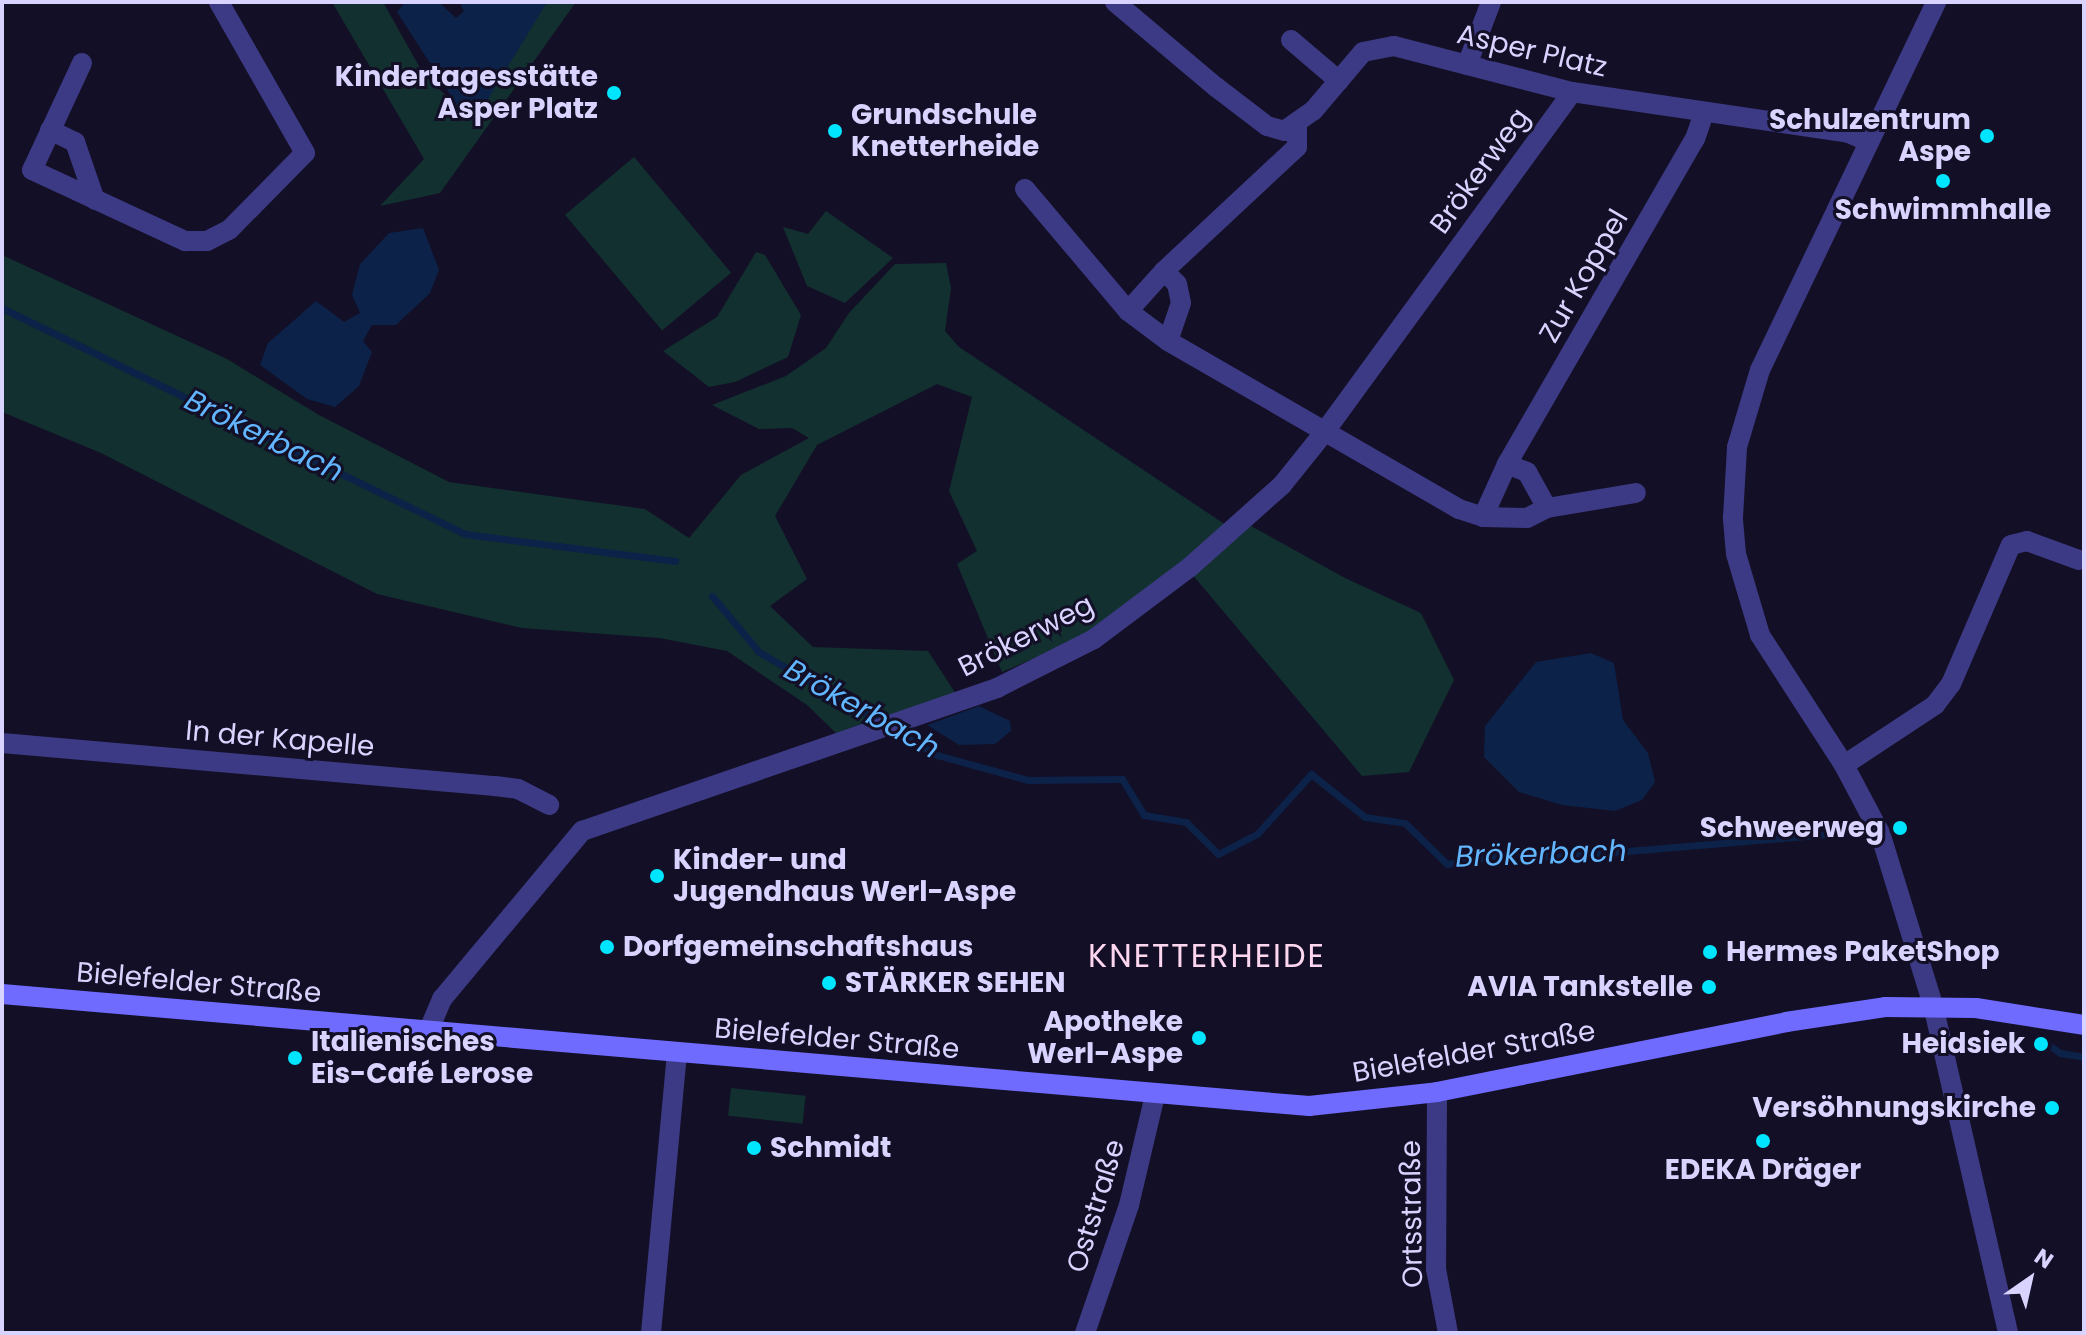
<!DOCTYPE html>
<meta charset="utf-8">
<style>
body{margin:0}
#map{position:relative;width:2086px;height:1335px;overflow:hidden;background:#130f26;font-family:Poppins,sans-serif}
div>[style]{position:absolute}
.green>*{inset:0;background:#12302f;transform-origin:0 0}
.water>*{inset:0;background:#0c2248}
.stream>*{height:7px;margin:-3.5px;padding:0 3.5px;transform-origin:3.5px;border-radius:3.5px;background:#0c2248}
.minor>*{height:20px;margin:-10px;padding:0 10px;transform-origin:10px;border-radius:10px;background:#3d3a85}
.tertiary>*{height:20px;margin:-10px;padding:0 10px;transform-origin:10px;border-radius:10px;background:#3d3a85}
.secondary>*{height:20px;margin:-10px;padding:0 10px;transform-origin:10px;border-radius:10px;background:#6f6bff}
.dots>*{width:22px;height:22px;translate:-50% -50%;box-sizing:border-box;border:4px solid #130f26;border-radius:50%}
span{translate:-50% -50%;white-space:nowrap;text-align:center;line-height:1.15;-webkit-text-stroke:6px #130f26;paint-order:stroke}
.street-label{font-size:28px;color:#d9d4ff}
.poi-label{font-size:28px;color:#d9d4ff;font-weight:700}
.right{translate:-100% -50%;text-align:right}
.left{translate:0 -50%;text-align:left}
.water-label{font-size:30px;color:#62b6ff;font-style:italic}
.quarter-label{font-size:32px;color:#ffd6f0;letter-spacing:2px}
.frame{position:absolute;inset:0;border:4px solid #d9d4ff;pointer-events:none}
.north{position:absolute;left:1990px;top:1239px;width:80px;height:80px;-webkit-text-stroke:6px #130f26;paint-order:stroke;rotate:34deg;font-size:22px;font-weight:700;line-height:32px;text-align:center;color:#d9d4ff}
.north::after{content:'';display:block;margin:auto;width:28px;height:36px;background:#d9d4ff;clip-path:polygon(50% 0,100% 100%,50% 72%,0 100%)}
</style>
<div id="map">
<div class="green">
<div style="clip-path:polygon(332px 2px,383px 2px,424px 75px,455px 104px,475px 106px,546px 2px,576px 2px,440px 193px,380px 206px,424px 159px)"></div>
<div style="left:634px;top:157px;width:151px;height:90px;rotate:50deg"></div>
<div style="clip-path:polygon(826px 211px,893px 258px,845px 303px,807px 286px,783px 227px,808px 234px)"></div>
<div style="clip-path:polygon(756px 252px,765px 255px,801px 315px,788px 357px,735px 382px,709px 387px,663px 351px,717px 317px)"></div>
<div style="clip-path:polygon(2px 255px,227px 359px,319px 415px,449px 482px,645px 509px,689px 538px,741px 475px,809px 438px,792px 428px,759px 429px,712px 405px,786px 376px,826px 348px,849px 313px,895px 264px,946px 263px,951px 288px,945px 331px,959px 347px,1229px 527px,1092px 634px,1002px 672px,957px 564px,977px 551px,949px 491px,972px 397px,937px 384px,817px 445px,775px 516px,807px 579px,770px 606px,813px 647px,928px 651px,956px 694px,837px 734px,807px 705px,727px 651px,659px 638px,522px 628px,377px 594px,101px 453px,2px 412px)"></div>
<div style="clip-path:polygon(1251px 526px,1345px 578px,1421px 613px,1454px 680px,1409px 772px,1362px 776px,1191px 573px)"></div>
<div style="left:731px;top:1088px;width:75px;height:28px;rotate:6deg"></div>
</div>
<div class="water">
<div style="clip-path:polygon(405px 2px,439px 2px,456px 18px,464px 11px,459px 2px,546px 4px,482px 109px,457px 105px,397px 12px)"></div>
<div style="clip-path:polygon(423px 228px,439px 270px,430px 293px,396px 325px,372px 325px,363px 341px,372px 352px,359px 386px,335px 407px,307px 399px,260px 365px,268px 343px,316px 301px,344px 322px,360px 313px,352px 295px,360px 264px,389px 233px)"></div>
<div style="clip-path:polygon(1591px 653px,1614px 663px,1623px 720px,1648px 753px,1655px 782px,1642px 800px,1615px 811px,1562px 805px,1519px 792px,1484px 757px,1485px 726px,1536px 662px)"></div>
<div style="clip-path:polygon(979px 706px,1010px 721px,1011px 731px,995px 744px,959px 745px,927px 725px)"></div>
</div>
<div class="stream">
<div style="left:2px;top:308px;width:515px;rotate:26.02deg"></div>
<div style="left:465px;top:534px;width:212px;rotate:7.3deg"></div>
<div style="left:712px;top:596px;width:73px;rotate:50deg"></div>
<div style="left:759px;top:652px;width:206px;rotate:30.1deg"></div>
<div style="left:937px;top:755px;width:94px;rotate:15.4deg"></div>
<div style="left:1028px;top:780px;width:94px;rotate:-0.6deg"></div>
<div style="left:1122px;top:779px;width:42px;rotate:58.6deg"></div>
<div style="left:1144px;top:815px;width:43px;rotate:9.5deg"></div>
<div style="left:1186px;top:822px;width:45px;rotate:45deg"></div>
<div style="left:1218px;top:854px;width:44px;rotate:-27.1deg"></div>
<div style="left:1257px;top:834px;width:81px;rotate:-48deg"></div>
<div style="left:1311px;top:774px;width:69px;rotate:38.5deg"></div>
<div style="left:1365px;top:817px;width:40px;rotate:8.5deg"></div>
<div style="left:1405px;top:823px;width:59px;rotate:44.3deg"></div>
<div style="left:1447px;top:864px;width:70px;rotate:-9.9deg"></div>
<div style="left:1516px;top:852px;width:40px;rotate:7.1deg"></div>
<div style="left:1556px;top:857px;width:296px;rotate:-4.8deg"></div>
<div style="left:2049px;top:1045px;width:14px;rotate:36deg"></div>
<div style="left:2060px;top:1053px;width:24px;rotate:9deg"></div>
</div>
<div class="minor">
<div style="left:1115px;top:2px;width:132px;rotate:40.1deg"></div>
<div style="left:1216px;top:87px;width:64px;rotate:37.4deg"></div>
<div style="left:1267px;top:126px;width:18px;rotate:16deg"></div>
<div style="left:1284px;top:131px;width:35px;rotate:-35deg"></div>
<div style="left:1313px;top:111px;width:77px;rotate:-49.7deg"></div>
<div style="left:1363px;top:52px;width:32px;rotate:-11deg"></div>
<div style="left:1394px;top:46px;width:184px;rotate:14.5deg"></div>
<div style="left:1572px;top:92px;width:280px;rotate:8.4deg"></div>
<div style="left:1849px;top:133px;width:22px;rotate:24deg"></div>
<div style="left:1291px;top:40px;width:63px;rotate:40.5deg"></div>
<div style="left:82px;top:63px;width:118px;rotate:115deg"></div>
<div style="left:32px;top:170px;width:169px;rotate:24.9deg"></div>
<div style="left:185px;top:241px;width:22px"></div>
<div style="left:207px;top:241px;width:25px;rotate:-27deg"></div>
<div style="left:229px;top:230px;width:108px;rotate:-45.4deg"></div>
<div style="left:305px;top:153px;width:174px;rotate:-119.7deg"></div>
<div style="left:1467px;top:65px;width:67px;rotate:-69.1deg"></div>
<div style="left:50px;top:130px;width:28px;rotate:26deg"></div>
<div style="left:75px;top:142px;width:61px;rotate:71deg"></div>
<div style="left:1025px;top:189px;width:160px;rotate:49.8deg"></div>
<div style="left:1128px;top:311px;width:54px;rotate:-48deg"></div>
<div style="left:1164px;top:271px;width:18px;rotate:45deg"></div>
<div style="left:1177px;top:284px;width:19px;rotate:78deg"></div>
<div style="left:1181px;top:303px;width:40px;rotate:108.9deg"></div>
<div style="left:1168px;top:341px;width:336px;rotate:30deg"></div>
<div style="left:1459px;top:509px;width:25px;rotate:18deg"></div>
<div style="left:1483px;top:517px;width:44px;rotate:1.3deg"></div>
<div style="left:1527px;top:518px;width:22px;rotate:-27deg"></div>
<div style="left:1547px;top:508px;width:90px;rotate:-9.6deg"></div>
<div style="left:1164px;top:271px;width:182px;rotate:-43deg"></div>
<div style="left:1297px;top:147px;width:21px;rotate:-90deg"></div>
<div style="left:1128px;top:311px;width:50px;rotate:36.9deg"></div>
<div style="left:1507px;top:464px;width:22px;rotate:22deg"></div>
<div style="left:1527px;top:472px;width:41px;rotate:60.9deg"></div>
<div style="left:1483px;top:517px;width:58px;rotate:-65.6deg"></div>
<div style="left:1507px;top:464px;width:375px;rotate:-60deg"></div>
<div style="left:1695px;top:139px;width:28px;rotate:-71deg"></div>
<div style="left:2px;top:743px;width:495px;rotate:5deg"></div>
<div style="left:495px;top:786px;width:23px;rotate:7deg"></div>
<div style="left:518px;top:789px;width:35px;rotate:27deg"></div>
<div style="left:1844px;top:765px;width:109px;rotate:-33.4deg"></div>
<div style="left:1935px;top:705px;width:26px;rotate:-53deg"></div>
<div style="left:1951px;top:684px;width:151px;rotate:-66.7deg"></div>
<div style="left:2011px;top:545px;width:16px;rotate:-14deg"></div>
<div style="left:2027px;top:541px;width:55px;rotate:20.1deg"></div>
<div style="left:1933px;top:1005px;width:336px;rotate:77.1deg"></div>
<div style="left:428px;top:1032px;width:36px;rotate:-67deg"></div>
<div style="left:442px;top:999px;width:219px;rotate:-50.2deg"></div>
<div style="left:582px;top:831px;width:439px;rotate:-19deg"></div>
<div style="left:997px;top:688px;width:109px;rotate:-26.8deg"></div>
<div style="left:1094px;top:639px;width:120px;rotate:-36.9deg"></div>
<div style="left:1190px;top:567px;width:123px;rotate:-41.7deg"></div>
<div style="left:1282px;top:485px;width:65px;rotate:-51.2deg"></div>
<div style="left:1323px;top:434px;width:423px;rotate:-53.9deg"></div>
<div style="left:1437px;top:1092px;width:177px;rotate:90.3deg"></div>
<div style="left:1436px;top:1269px;width:65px;rotate:79.4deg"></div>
<div style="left:651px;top:1333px;width:281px;rotate:-84.7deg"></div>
<div style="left:1085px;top:1333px;width:135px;rotate:-71deg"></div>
<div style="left:1129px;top:1205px;width:113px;rotate:-76.7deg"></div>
</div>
<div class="tertiary">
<div style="left:1933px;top:1005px;width:180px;rotate:-107.1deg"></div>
<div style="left:1880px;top:833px;width:77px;rotate:-117.9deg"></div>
<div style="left:1844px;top:765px;width:155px;rotate:-122.9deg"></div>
<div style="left:1760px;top:635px;width:84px;rotate:-106.5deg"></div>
<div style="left:1736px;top:554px;width:37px;rotate:-95deg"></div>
<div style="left:1733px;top:517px;width:70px;rotate:-86.7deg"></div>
<div style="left:1737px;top:447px;width:80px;rotate:-73.4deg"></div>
<div style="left:1760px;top:370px;width:408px;rotate:-64.4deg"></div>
</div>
<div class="secondary">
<div style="left:2px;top:994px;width:1312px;rotate:4.9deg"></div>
<div style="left:1309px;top:1106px;width:129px;rotate:-6.2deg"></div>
<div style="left:1437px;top:1092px;width:356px;rotate:-11.3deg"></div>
<div style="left:1786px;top:1022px;width:100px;rotate:-8.6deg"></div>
<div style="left:1885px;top:1007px;width:91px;rotate:0.6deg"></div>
<div style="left:1976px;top:1008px;width:109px;rotate:8.9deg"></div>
</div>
<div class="dots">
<div style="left:614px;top:93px;background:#00e5ff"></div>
<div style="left:835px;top:131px;background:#00e5ff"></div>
<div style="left:1987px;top:136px;background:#00e5ff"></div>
<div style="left:1943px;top:181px;background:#00e5ff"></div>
<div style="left:1900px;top:828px;background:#00e5ff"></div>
<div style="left:657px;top:876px;background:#00e5ff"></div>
<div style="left:607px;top:947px;background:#00e5ff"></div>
<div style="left:1710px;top:952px;background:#00e5ff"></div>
<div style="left:829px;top:983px;background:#00e5ff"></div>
<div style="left:1709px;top:987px;background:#00e5ff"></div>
<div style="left:1199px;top:1038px;background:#00e5ff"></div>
<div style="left:2041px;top:1044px;background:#00e5ff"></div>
<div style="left:295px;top:1058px;background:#00e5ff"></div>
<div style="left:2052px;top:1108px;background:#00e5ff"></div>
<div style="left:1763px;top:1141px;background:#00e5ff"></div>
<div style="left:754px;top:1148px;background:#00e5ff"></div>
</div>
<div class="street-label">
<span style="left:1532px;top:51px;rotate:13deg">Asper Platz</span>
<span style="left:1480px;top:171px;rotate:-54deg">Brökerweg</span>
<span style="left:1584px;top:276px;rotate:-60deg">Zur Koppel</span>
<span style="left:1026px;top:636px;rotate:-27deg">Brökerweg</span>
<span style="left:280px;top:739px;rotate:5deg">In der Kapelle</span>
<span style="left:199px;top:983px;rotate:5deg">Bielefelder Straße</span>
<span style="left:837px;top:1039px;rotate:5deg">Bielefelder Straße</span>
<span style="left:1474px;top:1052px;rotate:-10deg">Bielefelder Straße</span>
<span style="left:1096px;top:1206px;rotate:-73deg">Oststraße</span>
<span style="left:1412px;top:1214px;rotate:-91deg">Ortsstraße</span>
</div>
<div class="poi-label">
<span class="right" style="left:598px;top:93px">Kindertagesstätte<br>Asper Platz</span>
<span class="left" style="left:851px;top:131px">Grundschule<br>Knetterheide</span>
<span class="right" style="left:1971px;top:136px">Schulzentrum<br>Aspe</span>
<span style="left:1943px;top:210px">Schwimmhalle</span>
<span class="right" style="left:1884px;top:828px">Schweerweg</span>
<span class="left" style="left:673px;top:876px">Kinder- und<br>Jugendhaus Werl-Aspe</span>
<span class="left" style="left:623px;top:947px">Dorfgemeinschaftshaus</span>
<span class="left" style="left:1726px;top:952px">Hermes PaketShop</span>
<span class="left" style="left:845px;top:983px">STÄRKER SEHEN</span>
<span class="right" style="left:1693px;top:987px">AVIA Tankstelle</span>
<span class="right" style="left:1183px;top:1038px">Apotheke<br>Werl-Aspe</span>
<span class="left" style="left:311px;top:1058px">Italienisches<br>Eis-Café Lerose</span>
<span class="right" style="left:2025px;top:1044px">Heidsiek</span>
<span class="right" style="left:2036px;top:1108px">Versöhnungskirche</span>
<span class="left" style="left:770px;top:1148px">Schmidt</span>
<span style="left:1763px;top:1170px">EDEKA Dräger</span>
</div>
<div class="water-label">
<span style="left:264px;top:436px;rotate:26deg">Brökerbach</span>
<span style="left:862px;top:709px;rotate:29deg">Brökerbach</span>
<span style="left:1541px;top:854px;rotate:-2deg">Brökerbach</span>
</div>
<div class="quarter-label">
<span style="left:1207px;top:956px">KNETTERHEIDE</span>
</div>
<div class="frame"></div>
<div class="north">N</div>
</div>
